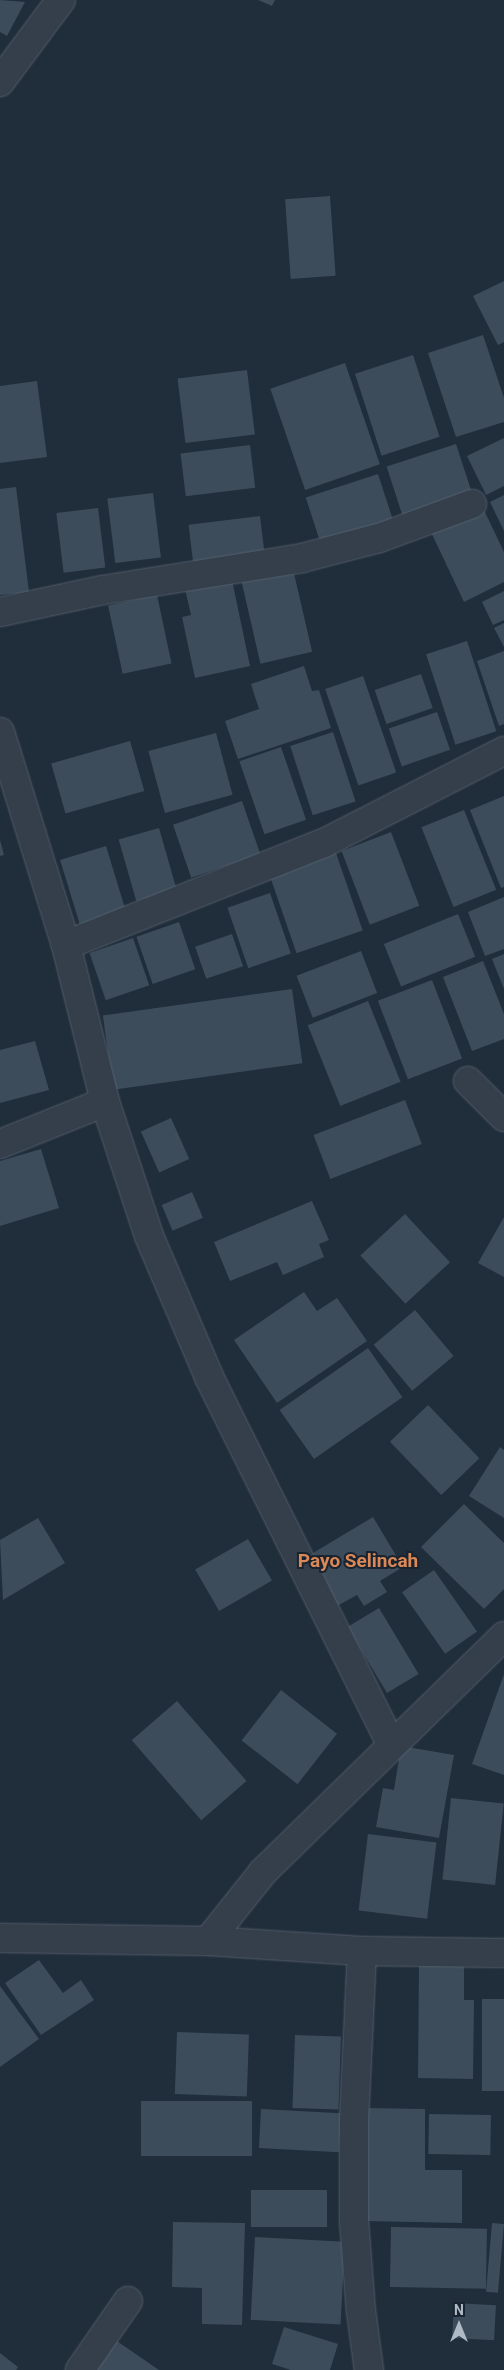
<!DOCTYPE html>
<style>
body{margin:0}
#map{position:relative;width:504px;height:2370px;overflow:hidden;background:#202d3b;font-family:Roboto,sans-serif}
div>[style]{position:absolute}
.building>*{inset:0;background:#3c4c5b;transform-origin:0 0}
.roads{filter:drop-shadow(0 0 1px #525d69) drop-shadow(0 0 1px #525d69)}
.minor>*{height:28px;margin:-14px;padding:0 14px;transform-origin:14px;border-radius:14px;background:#343f4b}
span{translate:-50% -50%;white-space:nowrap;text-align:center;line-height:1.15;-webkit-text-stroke:4px #192430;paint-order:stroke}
.quarter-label{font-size:19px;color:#da8857;font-weight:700}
.north{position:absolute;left:434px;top:2300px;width:50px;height:50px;-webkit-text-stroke:4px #192430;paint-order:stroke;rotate:0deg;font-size:14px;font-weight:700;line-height:20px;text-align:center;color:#afbac7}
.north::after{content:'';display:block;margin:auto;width:18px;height:22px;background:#afbac7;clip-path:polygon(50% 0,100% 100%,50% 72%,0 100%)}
</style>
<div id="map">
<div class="building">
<div style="clip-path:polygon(0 0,25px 2px,7px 36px,0 32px)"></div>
<div style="clip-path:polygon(258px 0,275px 0,272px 6px)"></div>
<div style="left:330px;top:196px;width:80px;height:45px;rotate:86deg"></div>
<div style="clip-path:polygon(504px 281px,504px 342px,498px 345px,473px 296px)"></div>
<div style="clip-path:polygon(483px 335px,504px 398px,504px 422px,456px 437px,428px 353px)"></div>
<div style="left:413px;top:355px;width:86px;height:61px;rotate:72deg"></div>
<div style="left:345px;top:363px;width:107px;height:79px;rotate:71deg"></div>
<div style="left:247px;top:370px;width:65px;height:70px;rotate:83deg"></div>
<div style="clip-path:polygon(37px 381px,47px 457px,0 463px,0 386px)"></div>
<div style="clip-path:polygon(504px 438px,504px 486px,486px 495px,467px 456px)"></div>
<div style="left:456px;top:444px;width:54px;height:73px;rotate:72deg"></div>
<div style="left:250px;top:445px;width:43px;height:70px;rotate:83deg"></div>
<div style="left:378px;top:474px;width:54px;height:76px;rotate:72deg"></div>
<div style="clip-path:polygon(16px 487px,29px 592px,0 595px,0 489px)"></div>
<div style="left:153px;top:493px;width:65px;height:46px;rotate:83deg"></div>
<div style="clip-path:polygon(504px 495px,504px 531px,490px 502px)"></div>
<div style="left:98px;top:508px;width:60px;height:42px;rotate:83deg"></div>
<div style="clip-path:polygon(483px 508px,504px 552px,504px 582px,464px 602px,431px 532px)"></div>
<div style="left:260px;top:516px;width:41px;height:72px;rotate:83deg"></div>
<div style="left:293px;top:569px;width:85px;height:53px;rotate:77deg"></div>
<div style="clip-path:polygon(232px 580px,250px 666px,195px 678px,182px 617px,191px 615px,185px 589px)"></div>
<div style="clip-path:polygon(504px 591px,504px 620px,493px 625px,482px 602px)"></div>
<div style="left:157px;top:595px;width:70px;height:50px;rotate:78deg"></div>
<div style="clip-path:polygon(504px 623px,504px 647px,494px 628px)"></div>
<div style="left:467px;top:641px;width:95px;height:43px;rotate:72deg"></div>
<div style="clip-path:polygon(504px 651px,504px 724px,499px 726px,477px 661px)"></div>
<div style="clip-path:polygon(304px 666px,312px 691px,319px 690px,331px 728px,238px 759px,225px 721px,259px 709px,251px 684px)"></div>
<div style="left:421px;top:674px;width:36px;height:49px;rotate:71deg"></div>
<div style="left:363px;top:676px;width:102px;height:40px;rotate:71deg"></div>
<div style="left:437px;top:712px;width:40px;height:51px;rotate:71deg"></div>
<div style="left:333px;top:732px;width:73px;height:45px;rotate:72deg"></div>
<div style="left:216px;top:733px;width:64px;height:70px;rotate:75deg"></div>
<div style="left:130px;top:741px;width:52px;height:82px;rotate:74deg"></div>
<div style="left:281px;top:747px;width:77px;height:44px;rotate:71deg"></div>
<div style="clip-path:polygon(504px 796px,504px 887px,501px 888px,470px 810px)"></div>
<div style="left:242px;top:801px;width:56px;height:73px;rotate:71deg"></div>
<div style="left:464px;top:810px;width:86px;height:46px;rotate:68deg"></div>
<div style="left:159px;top:828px;width:64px;height:42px;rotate:74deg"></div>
<div style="left:391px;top:832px;width:79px;height:53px;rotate:69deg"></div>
<div style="clip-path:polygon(0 840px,4px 855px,0 856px)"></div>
<div style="left:106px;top:846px;width:67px;height:48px;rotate:73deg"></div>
<div style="left:336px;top:853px;width:82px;height:70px;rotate:71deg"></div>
<div style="left:270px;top:893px;width:64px;height:45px;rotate:71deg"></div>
<div style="clip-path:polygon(504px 897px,504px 949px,485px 956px,468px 912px)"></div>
<div style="left:458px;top:914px;width:46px;height:80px;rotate:68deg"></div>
<div style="left:179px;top:922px;width:50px;height:45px;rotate:71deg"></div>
<div style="left:232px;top:934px;width:34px;height:39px;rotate:71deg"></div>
<div style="left:133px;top:938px;width:50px;height:46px;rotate:71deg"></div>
<div style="left:361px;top:951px;width:45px;height:69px;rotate:69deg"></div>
<div style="clip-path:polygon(504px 954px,504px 989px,492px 959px)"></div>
<div style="clip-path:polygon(483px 961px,504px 1014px,504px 1039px,472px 1051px,443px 977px)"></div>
<div style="left:432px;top:980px;width:84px;height:58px;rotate:69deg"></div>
<div style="left:292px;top:989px;width:75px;height:191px;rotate:82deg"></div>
<div style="left:368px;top:1001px;width:87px;height:65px;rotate:68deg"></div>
<div style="clip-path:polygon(35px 1041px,49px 1090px,0 1103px,0 1050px)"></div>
<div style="left:405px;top:1100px;width:47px;height:98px;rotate:69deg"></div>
<div style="left:171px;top:1118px;width:45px;height:33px;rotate:66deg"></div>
<div style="clip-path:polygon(41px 1149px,59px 1208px,0 1226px,0 1161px)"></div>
<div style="left:192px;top:1192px;width:28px;height:33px;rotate:67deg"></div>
<div style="clip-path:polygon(312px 1201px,329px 1240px,319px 1244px,324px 1257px,283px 1275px,277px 1262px,230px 1281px,214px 1242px)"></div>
<div style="left:405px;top:1214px;width:66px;height:61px;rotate:47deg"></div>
<div style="clip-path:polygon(504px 1217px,504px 1277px,478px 1263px)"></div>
<div style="clip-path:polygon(304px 1292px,317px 1311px,337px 1298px,367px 1341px,277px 1403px,234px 1340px)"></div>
<div style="left:415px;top:1310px;width:60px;height:54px;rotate:50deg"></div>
<div style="left:368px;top:1348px;width:60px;height:108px;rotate:55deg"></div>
<div style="left:428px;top:1405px;width:74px;height:53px;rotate:46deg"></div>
<div style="clip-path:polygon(500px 1447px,504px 1450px,504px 1518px,469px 1496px)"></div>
<div style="clip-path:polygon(464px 1504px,504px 1543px,504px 1589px,484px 1609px,421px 1547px)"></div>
<div style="clip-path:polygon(373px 1517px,403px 1567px,380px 1581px,387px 1592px,364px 1606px,357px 1595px,337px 1606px,308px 1556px)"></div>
<div style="clip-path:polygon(38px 1518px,65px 1563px,3px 1600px,0 1540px)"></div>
<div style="left:248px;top:1539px;width:48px;height:61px;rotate:60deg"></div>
<div style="left:434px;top:1570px;width:75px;height:39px;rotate:55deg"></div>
<div style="left:379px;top:1608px;width:77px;height:37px;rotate:59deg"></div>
<div style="clip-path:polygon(504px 1674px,504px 1775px,472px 1764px)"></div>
<div style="left:281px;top:1690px;width:71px;height:64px;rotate:38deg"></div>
<div style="left:177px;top:1701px;width:106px;height:60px;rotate:49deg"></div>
<div style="clip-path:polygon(401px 1746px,454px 1755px,439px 1838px,376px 1827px,383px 1788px,394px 1790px)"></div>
<div style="left:451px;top:1798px;width:53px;height:82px;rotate:6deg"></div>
<div style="left:368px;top:1834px;width:69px;height:77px;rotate:7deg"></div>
<div style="clip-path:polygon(39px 1960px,63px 1993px,81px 1980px,94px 2000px,41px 2035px,5px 1983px)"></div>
<div style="clip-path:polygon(419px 1963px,464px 1963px,464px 2000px,474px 2000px,473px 2079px,418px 2078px)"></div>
<div style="clip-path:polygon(0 1986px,39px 2039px,0 2067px)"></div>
<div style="left:482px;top:1999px;width:22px;height:92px"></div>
<div style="left:177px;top:2032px;width:72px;height:62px;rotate:2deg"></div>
<div style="left:295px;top:2035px;width:46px;height:73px;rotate:2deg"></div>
<div style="left:141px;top:2101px;width:111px;height:55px"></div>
<div style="clip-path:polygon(365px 2108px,425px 2109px,425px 2170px,462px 2170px,462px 2223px,364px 2221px)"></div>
<div style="left:261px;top:2109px;width:80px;height:39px;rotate:3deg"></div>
<div style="left:429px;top:2114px;width:62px;height:40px;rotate:1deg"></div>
<div style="left:251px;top:2190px;width:76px;height:37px"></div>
<div style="clip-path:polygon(173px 2222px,245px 2223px,242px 2325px,202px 2324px,202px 2288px,172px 2287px)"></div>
<div style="left:492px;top:2223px;width:12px;height:69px;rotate:5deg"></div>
<div style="left:391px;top:2227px;width:96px;height:60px;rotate:1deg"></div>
<div style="left:255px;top:2237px;width:90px;height:83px;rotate:3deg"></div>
<div style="left:454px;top:2303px;width:42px;height:35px;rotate:3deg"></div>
<div style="clip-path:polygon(284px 2327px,338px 2344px,330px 2370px,291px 2370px,272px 2364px)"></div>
<div style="clip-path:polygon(114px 2339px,159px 2370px,93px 2370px)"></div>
<div style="clip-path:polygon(0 2353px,18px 2367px,16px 2370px,0 2370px)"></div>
</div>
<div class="roads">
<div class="minor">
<div style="left:0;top:82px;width:102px;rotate:-53.4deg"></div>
<div style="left:0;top:612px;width:105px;rotate:-12.1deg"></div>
<div style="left:103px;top:590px;width:202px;rotate:-9.1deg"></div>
<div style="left:302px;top:558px;width:80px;rotate:-14.6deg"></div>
<div style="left:379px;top:538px;width:99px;rotate:-20.1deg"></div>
<div style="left:0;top:732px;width:223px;rotate:72.8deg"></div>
<div style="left:66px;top:945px;width:162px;rotate:76deg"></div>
<div style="left:105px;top:1102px;width:141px;rotate:71.8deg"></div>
<div style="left:149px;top:1236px;width:153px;rotate:66.9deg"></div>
<div style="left:209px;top:1377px;width:409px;rotate:63.6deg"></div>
<div style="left:66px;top:945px;width:277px;rotate:-21.6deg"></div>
<div style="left:324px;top:843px;width:202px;rotate:-27.1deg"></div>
<div style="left:468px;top:1081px;width:51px;rotate:45deg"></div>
<div style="left:0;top:1144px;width:113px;rotate:-21.8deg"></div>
<div style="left:0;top:1938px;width:208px;rotate:0.8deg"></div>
<div style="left:208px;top:1941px;width:154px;rotate:3.7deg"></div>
<div style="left:362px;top:1951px;width:142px;rotate:0.8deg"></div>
<div style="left:208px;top:1941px;width:88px;rotate:-51.4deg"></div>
<div style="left:263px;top:1872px;width:337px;rotate:-44.4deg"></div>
<div style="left:362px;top:1951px;width:172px;rotate:92.7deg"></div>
<div style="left:354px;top:2123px;width:98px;rotate:90deg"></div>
<div style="left:354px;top:2221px;width:90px;rotate:85.6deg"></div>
<div style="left:361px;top:2311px;width:60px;rotate:82.3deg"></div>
<div style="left:80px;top:2370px;width:84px;rotate:-55.2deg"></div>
</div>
</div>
<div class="quarter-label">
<span style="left:358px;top:1561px">Payo Selincah</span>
</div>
<div class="north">N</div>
</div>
